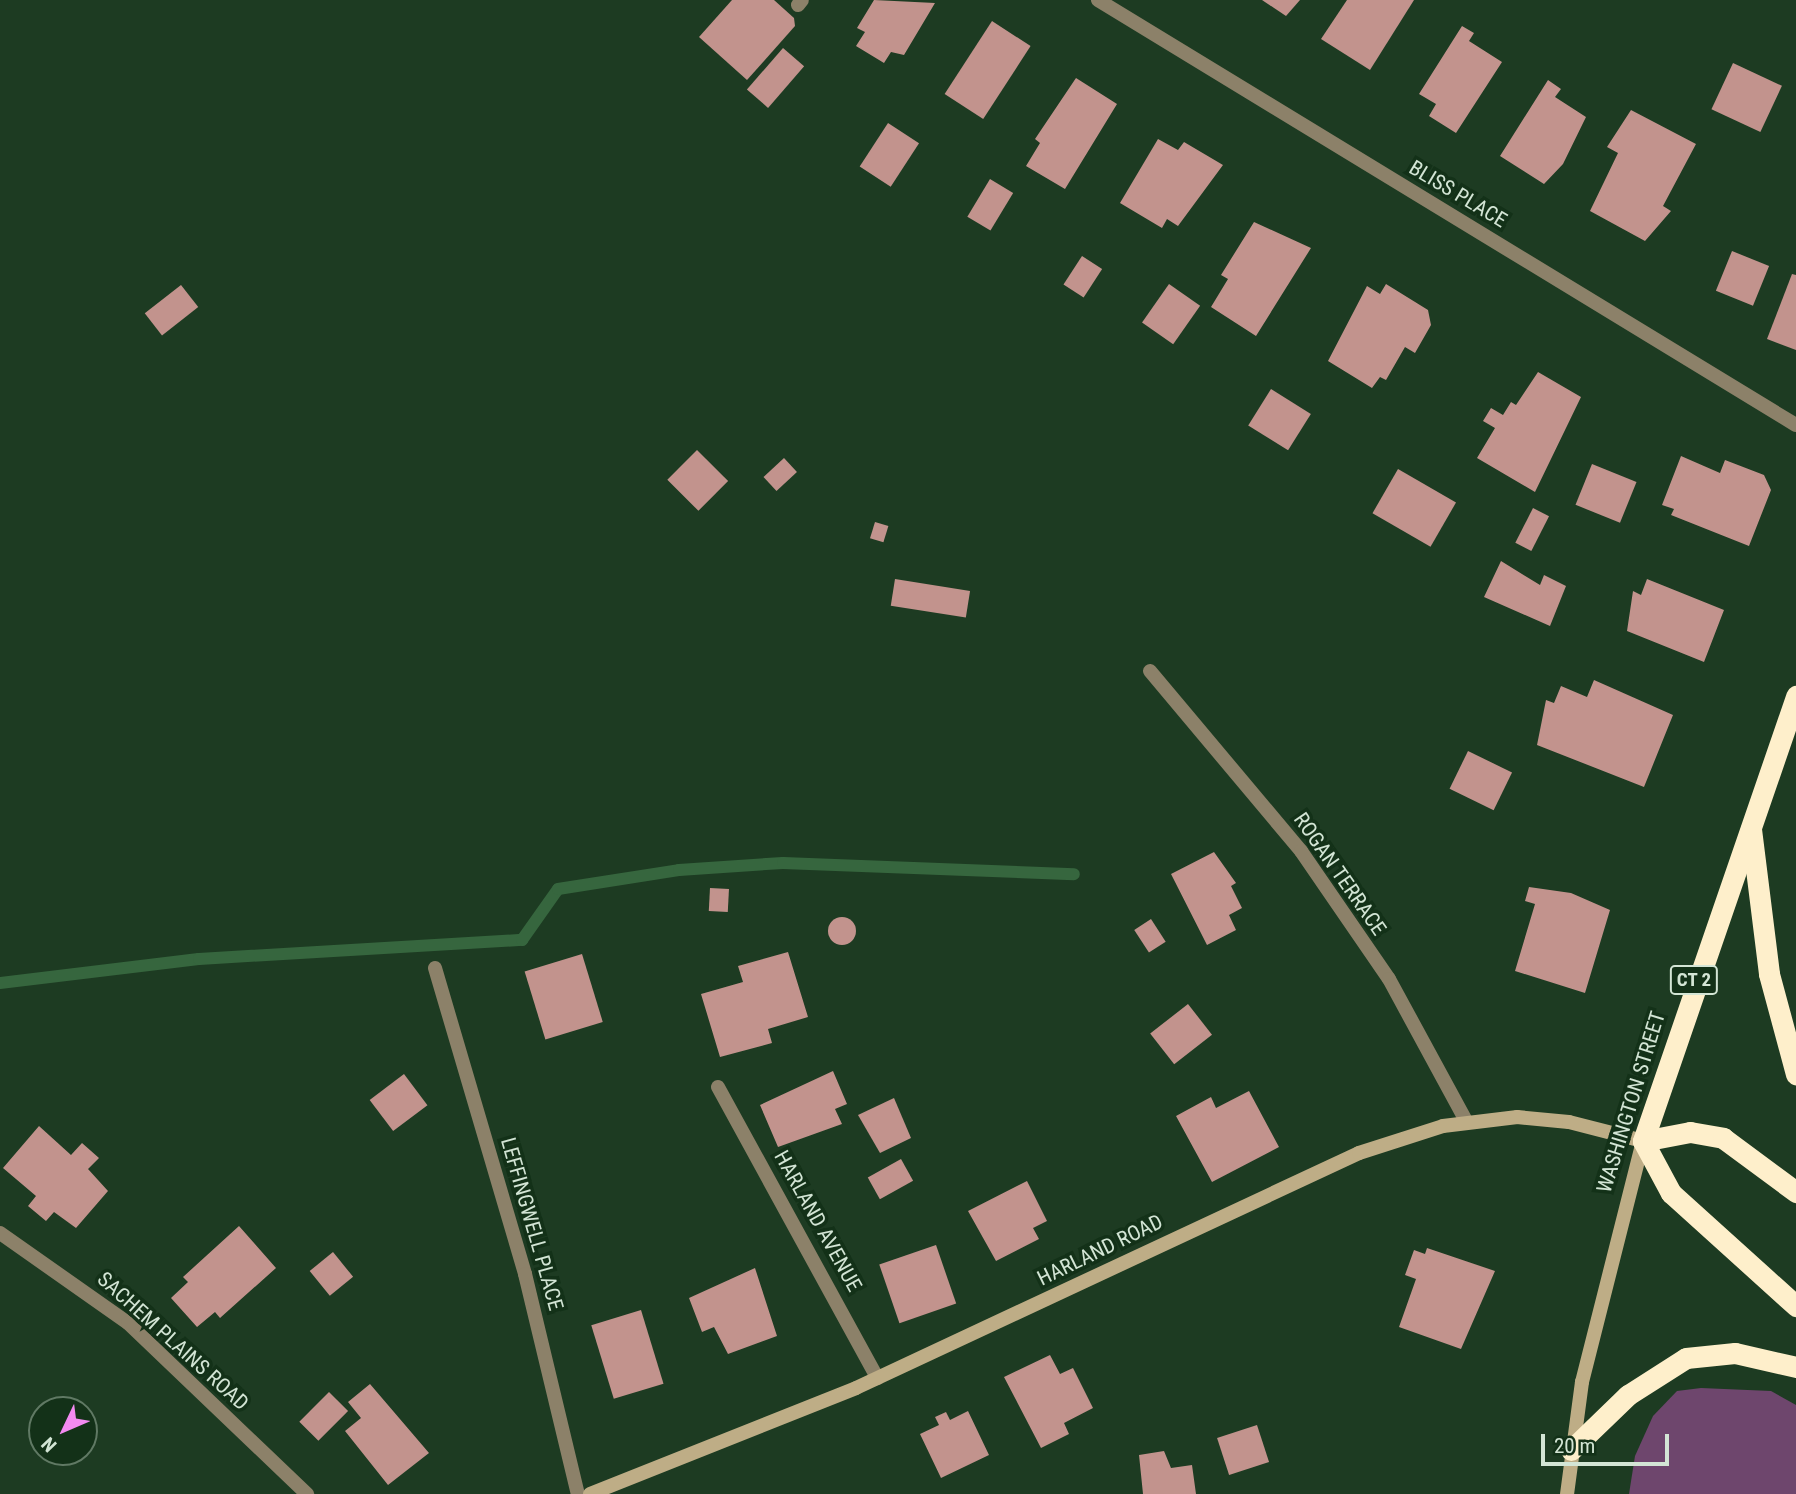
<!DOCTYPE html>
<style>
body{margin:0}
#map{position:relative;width:1796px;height:1494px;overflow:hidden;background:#1d3b22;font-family:"Roboto Condensed",sans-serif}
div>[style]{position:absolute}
.green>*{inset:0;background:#6e466d}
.stream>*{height:12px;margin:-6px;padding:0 6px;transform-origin:6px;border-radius:6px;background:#36663e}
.building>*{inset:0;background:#c2938d;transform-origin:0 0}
.round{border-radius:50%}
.street>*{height:14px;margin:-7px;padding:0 7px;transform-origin:7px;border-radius:7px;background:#8c8169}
.secondary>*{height:14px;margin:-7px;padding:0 7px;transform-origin:7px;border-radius:7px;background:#bead86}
.highway>*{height:21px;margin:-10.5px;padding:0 10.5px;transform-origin:10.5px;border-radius:10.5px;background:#feefcb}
span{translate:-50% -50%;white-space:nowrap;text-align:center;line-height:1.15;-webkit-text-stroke:7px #133118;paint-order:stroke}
.shield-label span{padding:2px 5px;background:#133118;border:2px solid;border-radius:5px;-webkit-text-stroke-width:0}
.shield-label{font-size:19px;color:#d3e5d5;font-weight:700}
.street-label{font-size:21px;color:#d3e5d5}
.north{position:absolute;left:28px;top:1396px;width:70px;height:70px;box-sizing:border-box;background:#133118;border:2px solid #607964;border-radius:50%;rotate:226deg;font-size:19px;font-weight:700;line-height:28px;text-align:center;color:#d3e5d5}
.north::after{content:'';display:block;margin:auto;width:24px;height:32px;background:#f38af1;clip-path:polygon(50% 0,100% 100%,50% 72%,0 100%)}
.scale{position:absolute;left:1541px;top:1434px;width:128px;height:32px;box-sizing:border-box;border:4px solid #d3e5d5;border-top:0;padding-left:9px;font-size:21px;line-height:24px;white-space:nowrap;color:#d3e5d5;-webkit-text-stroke:5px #133118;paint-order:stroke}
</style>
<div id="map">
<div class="green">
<div style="clip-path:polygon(1701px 1388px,1771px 1391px,1796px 1405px,1796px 1494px,1629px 1494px,1635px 1456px,1653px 1416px,1677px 1391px)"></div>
</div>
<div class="stream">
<div style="left:0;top:983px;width:200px;rotate:-6.9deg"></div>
<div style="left:199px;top:959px;width:324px;rotate:-3.4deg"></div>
<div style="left:522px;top:940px;width:62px;rotate:-54.8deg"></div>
<div style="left:558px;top:889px;width:122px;rotate:-8.9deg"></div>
<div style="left:679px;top:870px;width:104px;rotate:-3.9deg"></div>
<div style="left:783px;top:863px;width:291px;rotate:2.2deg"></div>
</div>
<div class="building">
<div style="clip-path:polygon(732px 0,774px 0,794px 18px,795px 26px,747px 80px,699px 37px)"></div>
<div style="clip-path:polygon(874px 0,935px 3px,904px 55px,891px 52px,884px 63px,856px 46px,865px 32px,857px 28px)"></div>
<div style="clip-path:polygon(1262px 0,1300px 0,1286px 16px)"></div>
<div style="clip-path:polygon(1347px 0,1414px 0,1370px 70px,1321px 39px)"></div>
<div style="left:992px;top:21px;width:46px;height:87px;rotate:33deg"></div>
<div style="clip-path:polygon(1462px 26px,1474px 33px,1469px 41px,1502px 62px,1456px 133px,1429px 116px,1436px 104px,1419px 94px)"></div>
<div style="left:783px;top:48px;width:28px;height:55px;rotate:41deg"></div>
<div style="left:1733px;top:63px;width:54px;height:51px;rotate:25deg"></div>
<div style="clip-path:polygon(1076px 78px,1117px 104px,1065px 189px,1026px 166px,1040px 143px,1035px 139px)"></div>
<div style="clip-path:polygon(1548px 80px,1561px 89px,1555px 97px,1586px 117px,1563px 164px,1544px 184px,1500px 156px)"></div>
<div style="clip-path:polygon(1631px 110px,1696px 144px,1663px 206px,1671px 211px,1645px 241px,1590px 211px,1618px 153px,1607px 147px)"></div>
<div style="left:888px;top:123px;width:37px;height:52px;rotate:33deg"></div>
<div style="clip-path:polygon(1158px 139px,1178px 150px,1184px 142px,1223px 165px,1178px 226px,1167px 219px,1162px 228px,1120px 203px)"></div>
<div style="left:990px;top:179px;width:27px;height:44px;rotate:31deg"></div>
<div style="clip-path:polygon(1254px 222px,1311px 248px,1256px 336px,1211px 307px,1228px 279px,1221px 275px)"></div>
<div style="left:1732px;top:251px;width:40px;height:43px;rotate:22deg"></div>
<div style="left:1082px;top:256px;width:24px;height:34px;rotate:33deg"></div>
<div style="clip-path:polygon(1792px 274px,1796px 275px,1796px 350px,1767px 339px)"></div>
<div style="left:1169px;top:284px;width:38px;height:47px;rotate:35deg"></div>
<div style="clip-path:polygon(1386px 284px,1428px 310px,1431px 325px,1415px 353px,1405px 347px,1386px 380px,1380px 377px,1372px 388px,1328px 361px,1367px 286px,1380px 294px)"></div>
<div style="left:181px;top:285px;width:28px;height:46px;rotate:52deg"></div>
<div style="clip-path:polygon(1538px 372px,1581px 397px,1535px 492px,1477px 458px,1495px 428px,1483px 421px,1491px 408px,1503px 415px,1511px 402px,1516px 405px)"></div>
<div style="left:1271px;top:389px;width:47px;height:43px;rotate:32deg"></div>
<div style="left:697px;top:450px;width:44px;height:42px;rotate:45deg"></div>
<div style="clip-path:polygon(1681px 456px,1720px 473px,1725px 460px,1764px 475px,1771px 490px,1749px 546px,1671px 515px,1674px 509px,1662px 505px)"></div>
<div style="left:784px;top:458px;width:19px;height:28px;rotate:47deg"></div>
<div style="left:1592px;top:464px;width:48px;height:44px;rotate:22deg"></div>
<div style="left:1398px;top:469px;width:67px;height:51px;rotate:30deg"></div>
<div style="left:1533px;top:508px;width:18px;height:39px;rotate:27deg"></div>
<div style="left:875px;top:522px;width:14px;height:17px;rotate:17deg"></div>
<div style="clip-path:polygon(1501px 561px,1540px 585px,1544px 575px,1566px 586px,1550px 626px,1484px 597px)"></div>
<div style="left:895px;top:579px;width:76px;height:27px;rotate:9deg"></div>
<div style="clip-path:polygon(1647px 579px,1724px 610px,1704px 662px,1627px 631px,1633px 591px,1641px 595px)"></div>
<div style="clip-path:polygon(1594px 680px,1673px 715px,1644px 787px,1537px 745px,1546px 700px,1554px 703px,1561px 686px,1587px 697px)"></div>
<div style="left:1468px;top:751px;width:49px;height:42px;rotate:26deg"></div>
<div style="clip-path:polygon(1214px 852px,1236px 883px,1231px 886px,1242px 908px,1229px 915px,1236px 930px,1207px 945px,1171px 874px)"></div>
<div style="clip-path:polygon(1529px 887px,1571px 893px,1610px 910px,1585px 993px,1515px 971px,1535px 904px,1525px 901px)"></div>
<div style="left:710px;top:888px;width:19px;height:23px;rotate:3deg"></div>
<div class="round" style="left:828px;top:917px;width:28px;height:28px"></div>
<div style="left:1151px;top:919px;width:27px;height:20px;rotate:57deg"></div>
<div style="clip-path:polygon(788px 952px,808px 1017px,768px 1029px,772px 1043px,720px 1057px,701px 994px,743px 982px,738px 966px)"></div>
<div style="left:582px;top:954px;width:71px;height:60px;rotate:73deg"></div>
<div style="left:1188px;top:1004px;width:39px;height:48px;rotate:52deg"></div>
<div style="clip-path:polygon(833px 1071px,847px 1104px,835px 1109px,842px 1124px,778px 1147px,760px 1105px)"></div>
<div style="left:404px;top:1074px;width:39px;height:43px;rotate:53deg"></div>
<div style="clip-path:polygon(1249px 1091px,1279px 1147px,1212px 1182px,1176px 1116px,1211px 1097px,1216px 1108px)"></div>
<div style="clip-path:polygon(894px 1098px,911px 1138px,880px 1153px,858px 1115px)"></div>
<div style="clip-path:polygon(39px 1126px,71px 1155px,82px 1143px,99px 1158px,88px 1169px,108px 1191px,76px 1228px,54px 1212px,46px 1221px,28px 1206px,36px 1196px,3px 1168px)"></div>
<div style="left:901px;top:1159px;width:25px;height:38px;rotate:61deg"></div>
<div style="clip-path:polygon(1027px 1181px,1047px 1221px,1033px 1228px,1039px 1239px,996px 1261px,968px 1211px)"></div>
<div style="clip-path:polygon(239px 1226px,276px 1268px,220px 1318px,215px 1312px,197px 1327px,171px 1298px,188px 1282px,183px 1277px)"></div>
<div style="left:936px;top:1245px;width:62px;height:60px;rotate:71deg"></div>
<div style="clip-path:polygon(1427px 1248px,1495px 1271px,1461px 1349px,1399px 1327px,1416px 1279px,1405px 1275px,1414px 1250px,1425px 1254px)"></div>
<div style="left:333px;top:1252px;width:32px;height:30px;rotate:51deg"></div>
<div style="clip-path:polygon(755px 1268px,777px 1336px,728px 1354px,714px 1327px,702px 1332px,689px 1298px)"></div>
<div style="left:641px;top:1310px;width:77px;height:52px;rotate:73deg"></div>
<div style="clip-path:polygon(1050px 1355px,1060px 1374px,1073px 1368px,1093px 1408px,1064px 1423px,1069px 1434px,1041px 1448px,1004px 1377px)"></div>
<div style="clip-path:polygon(370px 1384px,429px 1453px,388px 1485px,345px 1431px,361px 1418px,348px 1402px)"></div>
<div style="left:329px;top:1392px;width:27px;height:42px;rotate:45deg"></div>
<div style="clip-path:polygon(968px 1411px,989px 1455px,941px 1478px,920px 1434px,939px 1425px,935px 1417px,946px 1412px,950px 1420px)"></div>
<div style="left:1257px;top:1425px;width:39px;height:42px;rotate:72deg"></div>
<div style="clip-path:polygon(1164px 1451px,1171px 1468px,1192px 1465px,1196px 1494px,1143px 1494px,1139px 1455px)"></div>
</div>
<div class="street">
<div style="left:1098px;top:0;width:817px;rotate:31.34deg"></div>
<div style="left:798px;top:5px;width:6px;rotate:-51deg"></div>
<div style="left:1150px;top:671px;width:235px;rotate:50deg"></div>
<div style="left:1301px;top:851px;width:155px;rotate:55.5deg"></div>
<div style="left:1389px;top:979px;width:162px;rotate:61.5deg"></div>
<div style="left:435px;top:968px;width:319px;rotate:73.6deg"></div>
<div style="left:525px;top:1274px;width:226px;rotate:76.5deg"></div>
<div style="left:718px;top:1087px;width:332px;rotate:61.3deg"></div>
<div style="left:0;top:1233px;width:156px;rotate:35.1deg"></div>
<div style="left:128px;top:1323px;width:248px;rotate:43.7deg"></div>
</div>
<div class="secondary">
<div style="left:590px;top:1494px;width:286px;rotate:-21.7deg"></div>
<div style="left:856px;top:1388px;width:555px;rotate:-25.04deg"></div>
<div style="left:1359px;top:1153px;width:88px;rotate:-17.8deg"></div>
<div style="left:1443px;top:1126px;width:75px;rotate:-6.9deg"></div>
<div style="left:1517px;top:1117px;width:52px;rotate:5.5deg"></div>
<div style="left:1569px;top:1122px;width:76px;rotate:14.4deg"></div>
<div style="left:1643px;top:1141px;width:249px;rotate:104.2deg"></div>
<div style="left:1582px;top:1382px;width:113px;rotate:97.6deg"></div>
</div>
<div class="highway">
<div style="left:1751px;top:829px;width:146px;rotate:82.9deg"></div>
<div style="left:1769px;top:974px;width:104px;rotate:74.9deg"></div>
<div style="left:1643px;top:1141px;width:471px;rotate:-71deg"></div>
<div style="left:1643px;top:1141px;width:59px;rotate:61.7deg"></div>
<div style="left:1671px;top:1193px;width:169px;rotate:42.1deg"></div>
<div style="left:1643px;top:1141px;width:48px;rotate:-10.8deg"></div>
<div style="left:1690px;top:1132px;width:34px;rotate:10deg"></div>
<div style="left:1723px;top:1138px;width:91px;rotate:36.5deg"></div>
<div style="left:1571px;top:1450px;width:79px;rotate:-44deg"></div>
<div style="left:1628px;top:1395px;width:69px;rotate:-32.5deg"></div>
<div style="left:1686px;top:1358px;width:49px;rotate:-5.8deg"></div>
<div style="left:1735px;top:1353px;width:63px;rotate:12.9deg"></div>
</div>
<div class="shield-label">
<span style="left:1694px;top:980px">CT 2</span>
</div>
<div class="street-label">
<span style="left:1458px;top:194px;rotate:31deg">BLISS PLACE</span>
<span style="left:1340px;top:874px;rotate:55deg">ROGAN TERRACE</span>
<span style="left:1631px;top:1102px;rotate:-73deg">WASHINGTON STREET</span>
<span style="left:818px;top:1221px;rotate:61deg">HARLAND AVENUE</span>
<span style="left:532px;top:1224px;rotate:74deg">LEFFINGWELL PLACE</span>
<span style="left:1100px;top:1250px;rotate:-26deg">HARLAND ROAD</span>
<span style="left:173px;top:1341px;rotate:42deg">SACHEM PLAINS ROAD</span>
</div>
<div class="north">N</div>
<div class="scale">20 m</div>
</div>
